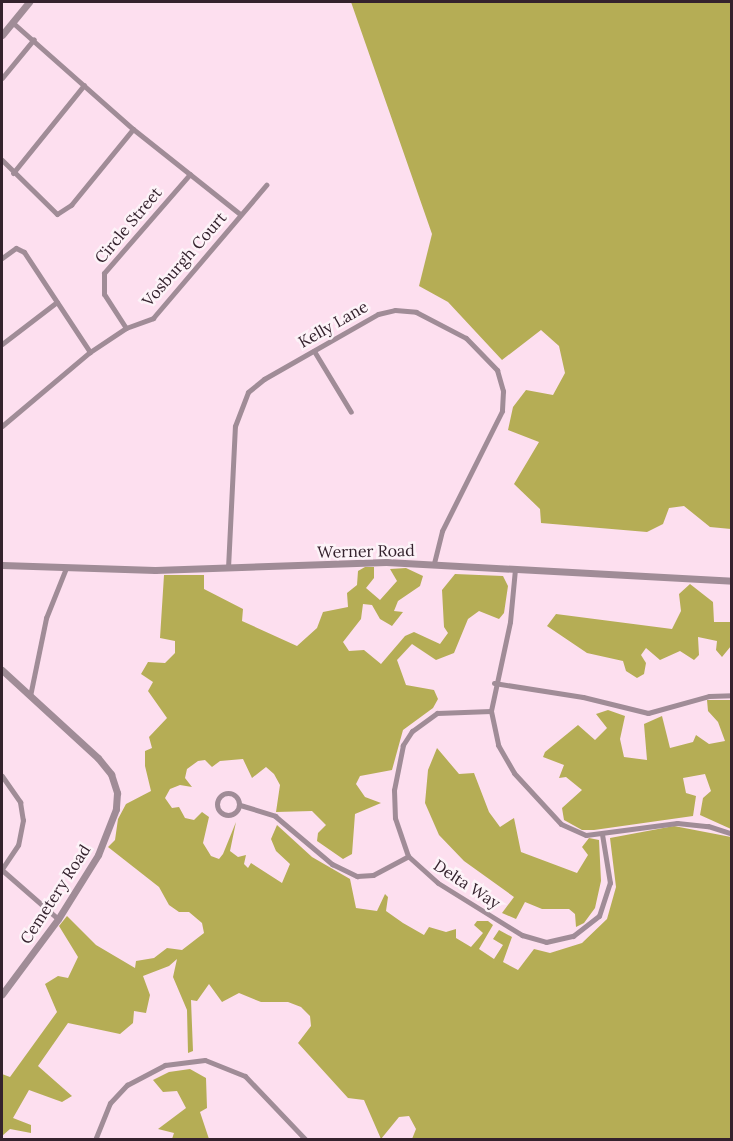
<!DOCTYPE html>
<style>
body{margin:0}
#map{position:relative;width:733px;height:1141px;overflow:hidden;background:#fddfef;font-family:Lora,serif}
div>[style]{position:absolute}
.forest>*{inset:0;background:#b5ad55}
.minor>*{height:5px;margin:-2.5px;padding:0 2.5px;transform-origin:2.5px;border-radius:2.5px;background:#a08c97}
.minor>.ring{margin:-2.5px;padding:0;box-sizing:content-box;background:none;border:5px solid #a08c97;border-radius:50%}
.tertiary>*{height:7px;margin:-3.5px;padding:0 3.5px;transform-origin:3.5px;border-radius:3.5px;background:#a08c97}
span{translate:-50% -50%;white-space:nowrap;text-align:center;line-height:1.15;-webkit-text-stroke:5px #fdf3f8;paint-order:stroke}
.street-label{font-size:16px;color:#34222d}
.frame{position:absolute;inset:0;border:3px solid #34222d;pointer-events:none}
</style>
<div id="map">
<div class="forest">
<div style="clip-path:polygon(351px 2px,731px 2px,731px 529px,710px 527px,684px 506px,669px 508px,663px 524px,647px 532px,541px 523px,540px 509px,514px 484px,539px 442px,508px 430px,513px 407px,526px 390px,553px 395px,565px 373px,559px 346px,541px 330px,502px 360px,448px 302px,419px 286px,432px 234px)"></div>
<div style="clip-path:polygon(365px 567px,374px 567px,374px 578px,366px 588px,380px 600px,397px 581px,390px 569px,406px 568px,423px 576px,420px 586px,398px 601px,394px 611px,403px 612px,392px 626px,380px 619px,372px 605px,363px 604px,361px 619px,343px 642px,349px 651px,364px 650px,381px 664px,405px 636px,414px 632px,440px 644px,448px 633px,444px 627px,442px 590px,455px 574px,503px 576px,508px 586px,504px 613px,499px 619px,479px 611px,468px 619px,454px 653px,436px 660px,412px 644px,397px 660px,406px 685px,434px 690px,438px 699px,433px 708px,403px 730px,392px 770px,360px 776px,356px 784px,365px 797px,381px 803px,355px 814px,352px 854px,343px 859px,317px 841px,318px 833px,326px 825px,312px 811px,276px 812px,280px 785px,274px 774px,266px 767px,252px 778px,243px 759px,220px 761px,212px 767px,205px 760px,198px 761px,187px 769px,185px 778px,192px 787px,180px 785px,170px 789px,165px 798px,172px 808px,179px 807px,185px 818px,194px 820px,202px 812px,209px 817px,203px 843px,211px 856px,219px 859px,223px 854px,236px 822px,230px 851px,238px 857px,246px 855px,244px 864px,248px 868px,251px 863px,282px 883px,290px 864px,276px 851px,271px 839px,277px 825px,312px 857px,350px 879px,356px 908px,377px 911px,385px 894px,388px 897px,386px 911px,403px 923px,424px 935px,429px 927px,446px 932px,456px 929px,456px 938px,471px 947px,483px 933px,474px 925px,477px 921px,488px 921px,493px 925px,479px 949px,494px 959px,503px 945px,493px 939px,499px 930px,512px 937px,503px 962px,518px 970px,534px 949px,550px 953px,582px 943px,607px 919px,616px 887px,610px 838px,674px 826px,731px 837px,731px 1139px,412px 1139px,416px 1129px,409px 1116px,399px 1117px,381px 1139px,364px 1100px,348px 1098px,298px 1043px,311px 1026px,310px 1016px,301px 1007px,288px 1002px,261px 1002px,239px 993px,222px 1002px,209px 984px,197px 1001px,191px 1000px,193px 1051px,188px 1053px,187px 1010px,173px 977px,177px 959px,169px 966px,143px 976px,150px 995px,146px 1013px,134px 1011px,133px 1023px,120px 1034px,68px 1023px,38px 1066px,72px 1096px,62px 1102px,29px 1090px,13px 1118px,31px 1125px,31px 1133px,10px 1129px,2px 1136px,2px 1074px,10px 1077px,57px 1012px,45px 984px,58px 976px,68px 978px,78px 957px,59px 926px,67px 916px,96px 945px,135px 968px,136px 961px,154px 958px,167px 948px,182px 950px,204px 933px,202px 923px,189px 912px,179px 912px,169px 905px,159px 887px,108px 847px,115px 840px,118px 819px,126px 804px,151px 791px,145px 766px,145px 751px,152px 748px,149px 737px,167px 718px,148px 691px,153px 682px,141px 674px,148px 662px,165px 663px,175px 653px,175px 641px,160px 638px,164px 575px,204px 575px,204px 589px,243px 609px,242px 621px,297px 646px,317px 628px,323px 612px,348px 607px,347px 593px,357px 585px,358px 571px)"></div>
<div style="clip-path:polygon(690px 584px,713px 602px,714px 622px,731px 622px,731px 646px,722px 657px,716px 650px,717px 641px,698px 637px,699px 655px,694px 660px,680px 651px,660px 660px,646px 648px,641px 655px,646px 663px,644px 674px,637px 678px,626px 671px,623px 661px,587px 653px,547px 626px,556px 614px,672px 629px,681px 611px,679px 594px)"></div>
<div style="clip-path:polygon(707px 700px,731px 700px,731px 829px,700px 815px,703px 798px,711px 791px,705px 774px,683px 778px,686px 793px,696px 796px,693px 816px,594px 830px,582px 830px,564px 820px,562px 808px,582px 790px,566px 777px,559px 778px,564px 765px,543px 757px,545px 752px,578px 725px,595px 740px,607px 728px,596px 714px,608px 710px,625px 716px,620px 739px,624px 757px,647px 760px,644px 724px,662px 716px,670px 748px,693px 742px,696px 735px,709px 744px,725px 741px,718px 722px,708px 711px)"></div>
<div style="clip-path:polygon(437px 748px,459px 774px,474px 773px,489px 812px,500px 827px,514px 818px,521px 852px,577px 873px,588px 855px,582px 847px,589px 838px,599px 840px,601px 881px,595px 908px,584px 923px,576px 927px,575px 914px,569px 909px,542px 909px,525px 902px,516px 919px,502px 913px,514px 897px,464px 861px,439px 835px,425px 803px,428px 770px)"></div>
<div style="clip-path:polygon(190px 1069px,206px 1078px,207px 1108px,200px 1112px,209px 1139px,172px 1139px,174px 1133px,158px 1129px,186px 1108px,177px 1091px,163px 1092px,153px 1080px,169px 1072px)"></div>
</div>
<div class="minor">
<div style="left:12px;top:22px;width:162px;rotate:41.5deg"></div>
<div style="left:133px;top:129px;width:137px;rotate:38.5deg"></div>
<div style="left:2px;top:78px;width:50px;rotate:-50.6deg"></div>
<div style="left:2px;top:160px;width:77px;rotate:44.5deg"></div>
<div style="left:57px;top:214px;width:17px;rotate:-33deg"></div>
<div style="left:71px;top:205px;width:98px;rotate:-50.8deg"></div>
<div style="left:13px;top:173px;width:113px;rotate:-51.1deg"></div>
<div style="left:2px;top:258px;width:17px;rotate:-36deg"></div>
<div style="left:16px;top:248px;width:9px;rotate:27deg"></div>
<div style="left:24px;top:252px;width:120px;rotate:56.6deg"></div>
<div style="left:126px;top:328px;width:40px;rotate:-122.9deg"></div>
<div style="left:104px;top:294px;width:21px;rotate:-90deg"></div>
<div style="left:104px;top:273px;width:131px;rotate:-49deg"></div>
<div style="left:2px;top:344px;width:69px;rotate:-37.4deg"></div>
<div style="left:314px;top:351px;width:71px;rotate:58.8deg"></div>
<div style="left:2px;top:426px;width:115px;rotate:-40.1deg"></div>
<div style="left:90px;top:352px;width:43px;rotate:-33.7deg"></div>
<div style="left:126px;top:328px;width:29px;rotate:-20deg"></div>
<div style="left:153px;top:318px;width:175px;rotate:-49.6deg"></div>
<div style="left:228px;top:568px;width:142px;rotate:-87.2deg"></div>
<div style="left:235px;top:426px;width:36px;rotate:-69deg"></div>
<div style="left:248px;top:392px;width:21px;rotate:-39deg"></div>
<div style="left:264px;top:379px;width:131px;rotate:-29.7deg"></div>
<div style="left:378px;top:314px;width:17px;rotate:-13deg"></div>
<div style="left:395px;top:310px;width:21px;rotate:5deg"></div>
<div style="left:416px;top:312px;width:56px;rotate:27.5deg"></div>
<div style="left:466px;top:338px;width:45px;rotate:45.9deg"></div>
<div style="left:497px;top:370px;width:22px;rotate:74deg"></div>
<div style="left:503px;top:391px;width:20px;rotate:93deg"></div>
<div style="left:502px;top:411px;width:134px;rotate:116.6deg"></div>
<div style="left:442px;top:531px;width:34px;rotate:104deg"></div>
<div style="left:515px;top:569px;width:53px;rotate:95.4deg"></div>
<div style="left:510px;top:622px;width:91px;rotate:102.1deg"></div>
<div style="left:491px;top:711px;width:35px;rotate:78deg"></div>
<div style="left:498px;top:745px;width:32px;rotate:60deg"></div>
<div style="left:514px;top:773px;width:69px;rotate:47.3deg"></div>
<div style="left:561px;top:824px;width:27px;rotate:24deg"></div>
<div style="left:586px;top:835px;width:92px;rotate:-7.5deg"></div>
<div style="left:677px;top:823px;width:31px;rotate:6deg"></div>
<div style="left:708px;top:826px;width:25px;rotate:18deg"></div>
<div style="left:494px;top:683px;width:90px;rotate:8.9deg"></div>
<div style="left:583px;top:697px;width:67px;rotate:13.8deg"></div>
<div style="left:648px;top:713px;width:63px;rotate:-15.6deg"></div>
<div style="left:709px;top:696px;width:23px;rotate:-2deg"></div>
<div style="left:30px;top:696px;width:80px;rotate:-78.4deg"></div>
<div style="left:46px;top:618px;width:54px;rotate:-68.2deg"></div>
<div style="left:491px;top:711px;width:54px;rotate:177.9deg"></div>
<div style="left:437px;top:713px;width:31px;rotate:144deg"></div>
<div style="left:412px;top:731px;width:17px;rotate:123deg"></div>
<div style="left:403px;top:745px;width:46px;rotate:101.3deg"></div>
<div style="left:394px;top:790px;width:28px;rotate:88deg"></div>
<div style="left:395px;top:818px;width:40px;rotate:71.1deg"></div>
<div style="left:408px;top:856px;width:40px;rotate:42deg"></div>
<div style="left:438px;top:883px;width:99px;rotate:31.8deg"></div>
<div style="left:522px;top:935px;width:25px;rotate:16deg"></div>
<div style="left:546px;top:942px;width:28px;rotate:-13deg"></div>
<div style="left:573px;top:936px;width:33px;rotate:-38deg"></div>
<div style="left:599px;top:916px;width:35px;rotate:-72deg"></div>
<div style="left:610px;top:883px;width:50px;rotate:-99.3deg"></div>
<div style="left:2px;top:776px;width:32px;rotate:55deg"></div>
<div style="left:20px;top:802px;width:18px;rotate:81deg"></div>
<div style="left:23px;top:820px;width:25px;rotate:101deg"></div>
<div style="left:18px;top:845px;width:29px;rotate:124deg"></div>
<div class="ring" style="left:217px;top:793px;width:17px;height:17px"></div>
<div style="left:240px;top:805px;width:37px;rotate:17deg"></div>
<div style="left:275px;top:816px;width:75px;rotate:40.1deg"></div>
<div style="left:332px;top:864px;width:28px;rotate:26deg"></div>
<div style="left:357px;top:876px;width:16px;rotate:-4deg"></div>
<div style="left:373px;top:875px;width:40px;rotate:-28deg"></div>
<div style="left:2px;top:870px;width:74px;rotate:41.2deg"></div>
<div style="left:95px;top:1140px;width:40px;rotate:-68deg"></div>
<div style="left:110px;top:1103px;width:25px;rotate:-47deg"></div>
<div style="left:127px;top:1085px;width:43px;rotate:-27.8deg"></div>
<div style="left:165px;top:1065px;width:40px;rotate:-7.1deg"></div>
<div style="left:205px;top:1060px;width:43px;rotate:21.8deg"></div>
<div style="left:245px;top:1076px;width:88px;rotate:46.4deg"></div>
</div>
<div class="tertiary">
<div style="left:2px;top:35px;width:43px;rotate:-50.7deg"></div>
<div style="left:2px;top:565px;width:153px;rotate:1.9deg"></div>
<div style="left:155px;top:570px;width:231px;rotate:-2deg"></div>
<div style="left:386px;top:562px;width:347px;rotate:3.1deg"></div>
<div style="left:2px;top:670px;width:130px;rotate:42.5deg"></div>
<div style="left:98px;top:758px;width:21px;rotate:51deg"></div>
<div style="left:111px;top:774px;width:20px;rotate:72deg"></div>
<div style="left:117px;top:793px;width:16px;rotate:94deg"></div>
<div style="left:116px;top:809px;width:49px;rotate:111.4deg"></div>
<div style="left:98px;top:855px;width:75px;rotate:122deg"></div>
<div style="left:58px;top:919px;width:94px;rotate:126.7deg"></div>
</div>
<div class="street-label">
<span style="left:128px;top:225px;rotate:-50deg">Circle Street</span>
<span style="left:184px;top:259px;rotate:-49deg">Vosburgh Court</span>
<span style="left:333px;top:324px;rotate:-30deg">Kelly Lane</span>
<span style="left:366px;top:551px;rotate:-1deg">Werner Road</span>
<span style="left:467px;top:884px;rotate:33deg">Delta Way</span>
<span style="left:55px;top:894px;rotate:-57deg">Cemetery Road</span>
</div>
<div class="frame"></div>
</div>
